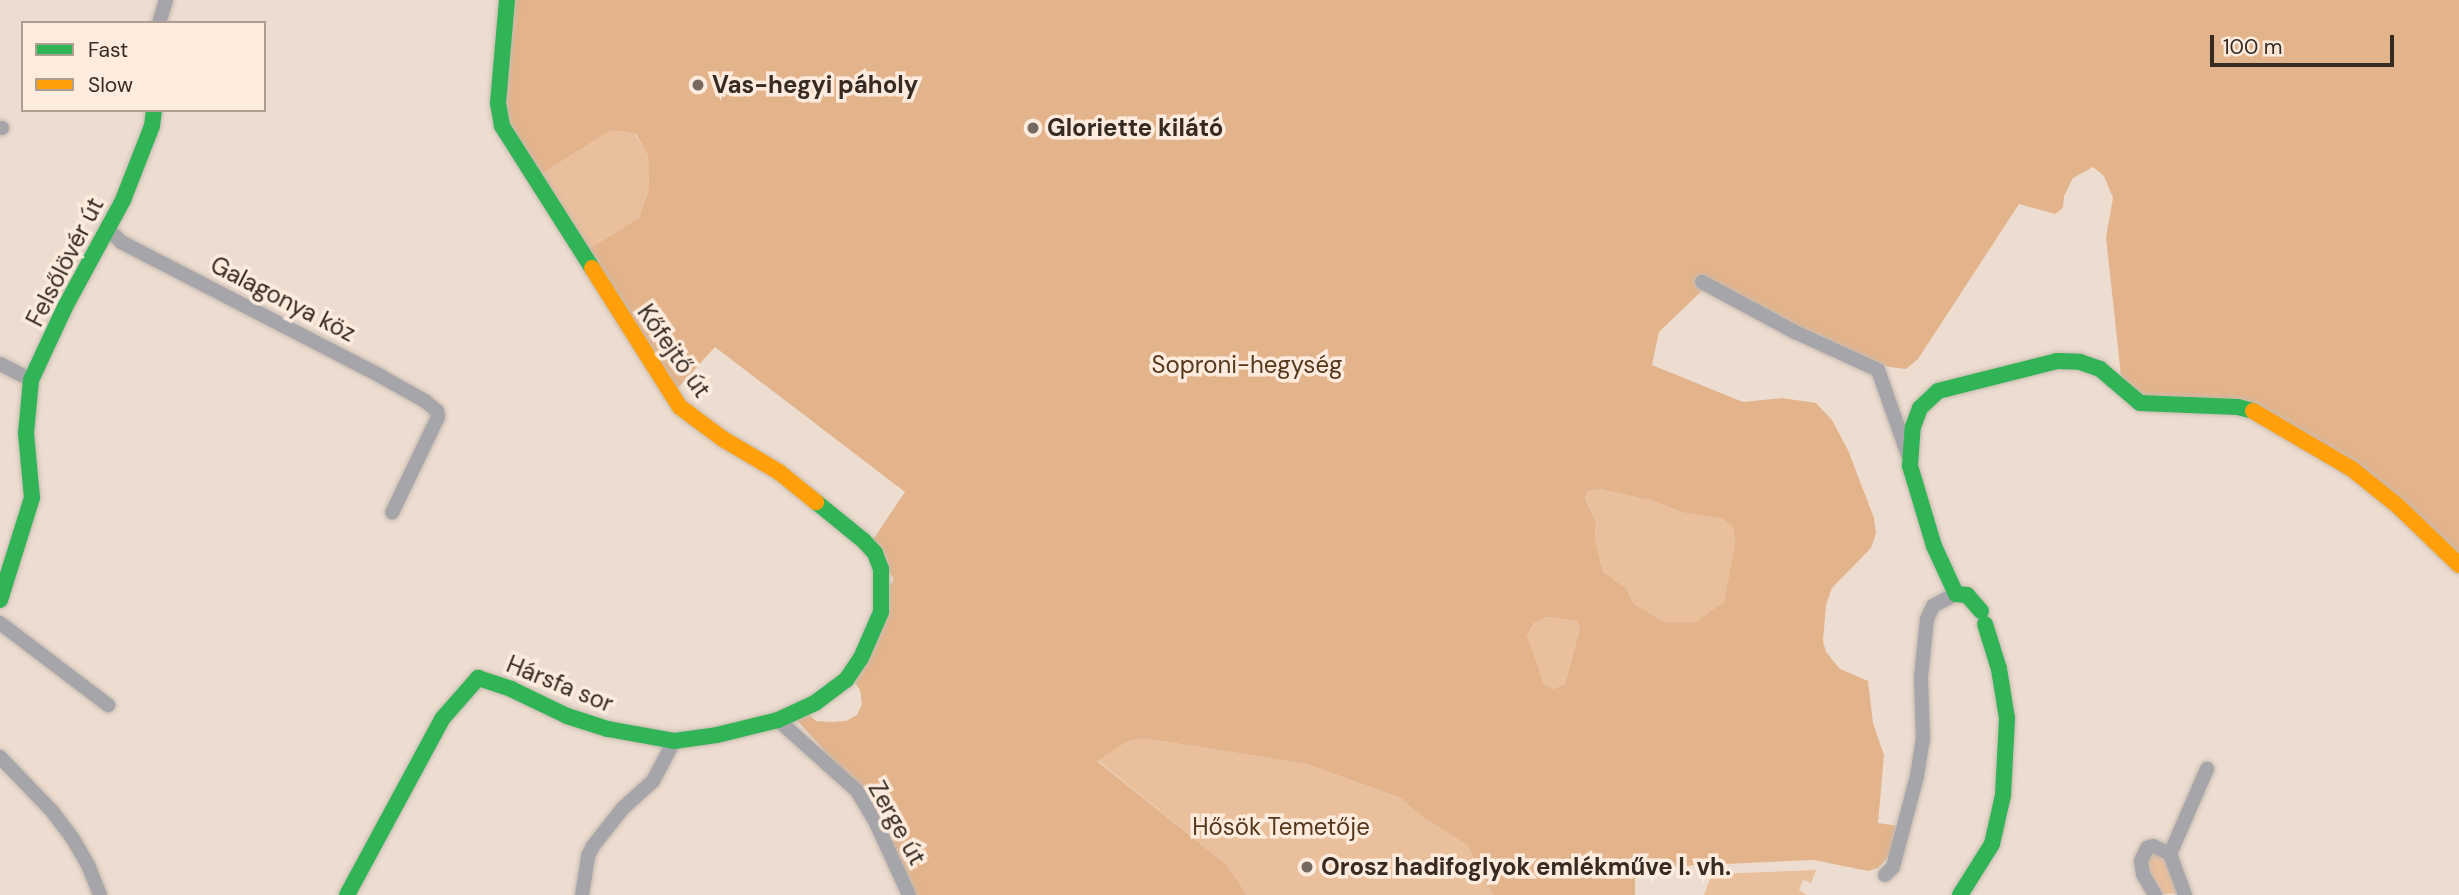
<!DOCTYPE html>
<meta charset="utf-8">
<style>
body{margin:0}
#map{position:relative;width:2459px;height:895px;overflow:hidden;background:#edddd0;font-family:"DM Sans",sans-serif}
div>[style]{position:absolute}
.green>*{inset:0;background:#eabf9c}
.forest>*{inset:0;background:#e3b48b}
.roads{filter:drop-shadow(0 0 2px #c6bab0) drop-shadow(0 0 2px #c6bab0)}
.street>*{height:14px;margin:-7px;padding:0 7px;transform-origin:7px;border-radius:7px;background:#a6a6aa}
.fast>*{height:16px;margin:-8px;padding:0 8px;transform-origin:8px;border-radius:8px;background:#30b455}
.slow>*{height:16px;margin:-8px;padding:0 8px;transform-origin:8px;border-radius:8px;background:#ff9f0a}
.dots>*{width:19px;height:19px;translate:-50% -50%;box-sizing:border-box;border:4px solid #fdebdd;border-radius:50%}
span{translate:-50% -50%;white-space:nowrap;text-align:center;line-height:1.15;-webkit-text-stroke:7px #fdebdd;paint-order:stroke}
.poi-label{font-size:24px;color:#352b22;font-weight:700}
.left{translate:0 -50%;text-align:left}
.street-label{font-size:24px;color:#352b22}
.park-label{font-size:24px;color:#55371c}
.legend{position:absolute;left:21px;top:21px;width:245px;height:91px;box-sizing:border-box;background:#fdebdd;border:2px solid #ad9e92;margin:0;padding:9px 12px;list-style:none;font-size:21px;color:#352b22}
.legend li{display:flex;align-items:center;gap:14px;height:35px}
.legend b{width:35px;border:2px solid #ad9e92}
.scale{position:absolute;left:2210px;top:35px;width:184px;height:32px;box-sizing:border-box;border:4px solid #352b22;border-top:0;padding-left:9px;font-size:21px;line-height:24px;white-space:nowrap;color:#352b22;-webkit-text-stroke:5px #fdebdd;paint-order:stroke}
</style>
<div id="map">
<div class="green">
<div style="clip-path:polygon(611px 130px,635px 134px,648px 156px,649px 189px,639px 218px,584px 252px,535px 178px)"></div>
<div style="clip-path:polygon(1598px 489px,1650px 500px,1685px 513px,1723px 519px,1733px 528px,1735px 542px,1724px 602px,1695px 622px,1662px 622px,1634px 604px,1626px 588px,1603px 572px,1595px 539px,1596px 522px,1585px 497px,1588px 491px)"></div>
<div style="clip-path:polygon(1548px 617px,1576px 621px,1580px 628px,1565px 684px,1553px 689px,1544px 684px,1527px 636px,1534px 623px)"></div>
<div style="clip-path:polygon(1143px 738px,1306px 764px,1399px 797px,1421px 816px,1467px 845px,1493px 895px,1247px 895px,1227px 865px,1097px 760px,1128px 741px)"></div>
<div style="clip-path:polygon(2148px 843px,2159px 843px,2185px 892px,2159px 895px,2144px 870px)"></div>
<div style="clip-path:polygon(1816px 870px,1811px 883px,1803px 880px,1799px 890px,1807px 895px,1704px 895px,1712px 874px)"></div>
</div>
<div class="forest">
<div style="clip-path:polygon(evenodd,506px 0,2459px 0,2459px 553px,2250px 409px,2134px 400px,2122px 385px,2106px 237px,2113px 198px,2104px 176px,2093px 167px,2073px 178px,2064px 196px,2063px 208px,2055px 214px,2019px 204px,1918px 359px,1906px 369px,1889px 367px,1798px 330px,1710px 283px,1659px 332px,1652px 365px,1743px 402px,1782px 398px,1816px 403px,1832px 420px,1848px 450px,1874px 518px,1876px 533px,1871px 548px,1832px 588px,1826px 605px,1823px 641px,1826px 652px,1840px 669px,1868px 681px,1873px 723px,1884px 755px,1878px 823px,1898px 826px,1889px 856px,1878px 868px,1868px 871px,1814px 860px,1635px 868px,1635px 895px,1493px 895px,1467px 845px,1421px 816px,1399px 797px,1306px 764px,1143px 738px,1128px 741px,1097px 761px,1227px 865px,1247px 895px,915px 895px,877px 809px,795px 718px,807px 713px,816px 721px,832px 722px,846px 721px,857px 715px,862px 704px,860px 690px,851px 677px,882px 597px,894px 579px,870px 544px,905px 492px,715px 347px,677px 389px,584px 252px,639px 218px,649px 189px,648px 156px,636px 134px,611px 130px,535px 178px,506px 137px,506px 0,1599px 489px,1650px 500px,1685px 513px,1723px 519px,1733px 528px,1735px 542px,1724px 602px,1695px 622px,1663px 622px,1634px 604px,1626px 588px,1603px 572px,1595px 539px,1596px 522px,1585px 498px,1588px 491px,1599px 489px,506px 0,1548px 617px,1576px 621px,1580px 628px,1565px 684px,1553px 689px,1544px 684px,1527px 635px,1534px 623px,1548px 617px)"></div>
</div>
<div class="roads">
<div class="street">
<div style="left:159px;top:23px;width:24px;rotate:-73deg"></div>
<div style="left:0;top:128px;width:2px"></div>
<div style="left:107px;top:228px;width:20px;rotate:45deg"></div>
<div style="left:121px;top:242px;width:294px;rotate:27.3deg"></div>
<div style="left:382px;top:377px;width:49px;rotate:29.2deg"></div>
<div style="left:425px;top:401px;width:16px;rotate:40deg"></div>
<div style="left:437px;top:411px;width:6px;rotate:81deg"></div>
<div style="left:438px;top:417px;width:106px;rotate:115.6deg"></div>
<div style="left:1702px;top:282px;width:106px;rotate:28.3deg"></div>
<div style="left:1795px;top:332px;width:91px;rotate:24.6deg"></div>
<div style="left:1878px;top:370px;width:90px;rotate:70.6deg"></div>
<div style="left:0;top:364px;width:35px;rotate:27deg"></div>
<div style="left:0;top:623px;width:136px;rotate:37.2deg"></div>
<div style="left:778px;top:720px;width:106px;rotate:41.9deg"></div>
<div style="left:857px;top:791px;width:35px;rotate:59deg"></div>
<div style="left:875px;top:821px;width:81px;rotate:65.3deg"></div>
<div style="left:0;top:757px;width:75px;rotate:46.1deg"></div>
<div style="left:52px;top:811px;width:35px;rotate:53deg"></div>
<div style="left:73px;top:839px;width:30px;rotate:60deg"></div>
<div style="left:88px;top:865px;width:32px;rotate:68deg"></div>
<div style="left:2170px;top:854px;width:93px;rotate:-66.5deg"></div>
<div style="left:1885px;top:875px;width:11px;rotate:-45deg"></div>
<div style="left:1893px;top:867px;width:94px;rotate:-75.2deg"></div>
<div style="left:1917px;top:776px;width:36px;rotate:-81deg"></div>
<div style="left:1923px;top:740px;width:63px;rotate:-91.8deg"></div>
<div style="left:1921px;top:677px;width:58px;rotate:-84.1deg"></div>
<div style="left:1927px;top:619px;width:14px;rotate:-65deg"></div>
<div style="left:1933px;top:606px;width:26px;rotate:-28deg"></div>
<div style="left:582px;top:895px;width:39px;rotate:-81deg"></div>
<div style="left:588px;top:856px;width:11px;rotate:-63deg"></div>
<div style="left:593px;top:846px;width:48px;rotate:-51.7deg"></div>
<div style="left:623px;top:808px;width:40px;rotate:-42deg"></div>
<div style="left:653px;top:781px;width:45px;rotate:-62.3deg"></div>
<div style="left:2155px;top:895px;width:24px;rotate:-120deg"></div>
<div style="left:2143px;top:874px;width:13px;rotate:-99deg"></div>
<div style="left:2141px;top:861px;width:14px;rotate:-65deg"></div>
<div style="left:2147px;top:848px;width:6px;rotate:-18deg"></div>
<div style="left:2153px;top:846px;width:19px;rotate:25deg"></div>
<div style="left:2170px;top:854px;width:44px;rotate:69.9deg"></div>
</div>
<div class="fast">
<div style="left:507px;top:0;width:103px;rotate:95deg"></div>
<div style="left:498px;top:103px;width:23px;rotate:80deg"></div>
<div style="left:502px;top:126px;width:168px;rotate:57.6deg"></div>
<div style="left:0;top:600px;width:107px;rotate:-72.6deg"></div>
<div style="left:32px;top:498px;width:65px;rotate:-95.3deg"></div>
<div style="left:26px;top:433px;width:53px;rotate:-84.6deg"></div>
<div style="left:31px;top:380px;width:81px;rotate:-65deg"></div>
<div style="left:65px;top:307px;width:122px;rotate:-61.5deg"></div>
<div style="left:123px;top:200px;width:79px;rotate:-68.6deg"></div>
<div style="left:152px;top:126px;width:16px;rotate:-83deg"></div>
<div style="left:1981px;top:611px;width:21px;rotate:-131deg"></div>
<div style="left:1967px;top:595px;width:11px;rotate:-175deg"></div>
<div style="left:1956px;top:594px;width:53px;rotate:-114.6deg"></div>
<div style="left:1934px;top:546px;width:84px;rotate:-106.7deg"></div>
<div style="left:1910px;top:466px;width:39px;rotate:-86deg"></div>
<div style="left:1913px;top:427px;width:20px;rotate:-70deg"></div>
<div style="left:1920px;top:408px;width:25px;rotate:-43deg"></div>
<div style="left:1938px;top:391px;width:123px;rotate:-14.1deg"></div>
<div style="left:2057px;top:361px;width:23px;rotate:2deg"></div>
<div style="left:2080px;top:362px;width:21px;rotate:19deg"></div>
<div style="left:2100px;top:369px;width:52px;rotate:40.4deg"></div>
<div style="left:2140px;top:403px;width:98px;rotate:2.3deg"></div>
<div style="left:2238px;top:407px;width:16px;rotate:15deg"></div>
<div style="left:347px;top:895px;width:200px;rotate:-61.6deg"></div>
<div style="left:442px;top:719px;width:55px;rotate:-48.7deg"></div>
<div style="left:478px;top:678px;width:35px;rotate:18deg"></div>
<div style="left:511px;top:689px;width:62px;rotate:25.7deg"></div>
<div style="left:567px;top:716px;width:43px;rotate:17.6deg"></div>
<div style="left:608px;top:729px;width:67px;rotate:10.3deg"></div>
<div style="left:674px;top:741px;width:43px;rotate:-7.9deg"></div>
<div style="left:717px;top:735px;width:63px;rotate:-13.8deg"></div>
<div style="left:778px;top:720px;width:41px;rotate:-24.7deg"></div>
<div style="left:815px;top:703px;width:39px;rotate:-37deg"></div>
<div style="left:846px;top:680px;width:27px;rotate:-56deg"></div>
<div style="left:861px;top:658px;width:50px;rotate:-66.5deg"></div>
<div style="left:881px;top:612px;width:43px;rotate:-90deg"></div>
<div style="left:881px;top:569px;width:17px;rotate:-111deg"></div>
<div style="left:875px;top:553px;width:16px;rotate:-133deg"></div>
<div style="left:864px;top:541px;width:62px;rotate:-140.9deg"></div>
<div style="left:1960px;top:895px;width:60px;rotate:-57.9deg"></div>
<div style="left:1992px;top:844px;width:50px;rotate:-77.3deg"></div>
<div style="left:2003px;top:795px;width:77px;rotate:-87deg"></div>
<div style="left:2007px;top:718px;width:50px;rotate:-99.3deg"></div>
<div style="left:1999px;top:669px;width:47px;rotate:-107.3deg"></div>
</div>
<div class="slow">
<div style="left:592px;top:268px;width:165px;rotate:57.7deg"></div>
<div style="left:680px;top:407px;width:54px;rotate:36.7deg"></div>
<div style="left:723px;top:439px;width:65px;rotate:30.5deg"></div>
<div style="left:779px;top:472px;width:48px;rotate:39deg"></div>
<div style="left:2253px;top:411px;width:115px;rotate:30.4deg"></div>
<div style="left:2352px;top:469px;width:59px;rotate:38.8deg"></div>
<div style="left:2398px;top:506px;width:85px;rotate:44deg"></div>
</div>
</div>
<div class="dots">
<div style="left:698px;top:85px;background:#75695f"></div>
<div style="left:1033px;top:128px;background:#75695f"></div>
<div style="left:1307px;top:867px;background:#75695f"></div>
</div>
<div class="poi-label">
<span class="left" style="left:712px;top:85px">Vas-hegyi páholy</span>
<span class="left" style="left:1047px;top:128px">Gloriette kilátó</span>
<span class="left" style="left:1321px;top:867px">Orosz hadifoglyok emlékműve I. vh.</span>
</div>
<div class="street-label">
<span style="left:65px;top:262px;rotate:-63deg">Felsőlövér út</span>
<span style="left:283px;top:299px;rotate:27deg">Galagonya köz</span>
<span style="left:674px;top:351px;rotate:55deg">Kőfejtő út</span>
<span style="left:560px;top:684px;rotate:22deg">Hársfa sor</span>
<span style="left:897px;top:823px;rotate:61deg">Zerge út</span>
</div>
<div class="park-label">
<span style="left:1247px;top:365px">Soproni-hegység</span>
<span style="left:1281px;top:827px">Hősök Temetője</span>
</div>
<ul class="legend">
<li><b style="height:9px;background:#30b455"></b>Fast</li>
<li><b style="height:9px;background:#ff9f0a"></b>Slow</li>
</ul>
<div class="scale">100 m</div>
</div>
